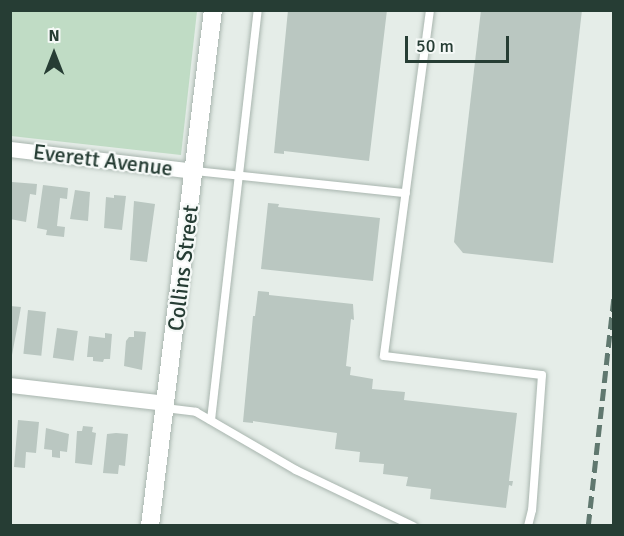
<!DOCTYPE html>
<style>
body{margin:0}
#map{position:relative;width:624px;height:536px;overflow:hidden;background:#e5ede8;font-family:Signika,sans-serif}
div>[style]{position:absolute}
.green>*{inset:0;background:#c0dcc5}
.building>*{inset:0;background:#bac7c1;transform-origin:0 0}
.roads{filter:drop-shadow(0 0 2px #a8b5ae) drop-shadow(0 0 2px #a8b5ae)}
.service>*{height:8px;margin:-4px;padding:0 4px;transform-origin:4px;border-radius:4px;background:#fff}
.minor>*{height:15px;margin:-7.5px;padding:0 7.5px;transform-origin:7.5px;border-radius:7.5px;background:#fff}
.tertiary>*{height:18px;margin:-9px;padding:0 9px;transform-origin:9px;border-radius:9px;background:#fff}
.rail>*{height:4.5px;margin-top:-2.25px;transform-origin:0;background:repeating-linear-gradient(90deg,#60786f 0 12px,transparent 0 18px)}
span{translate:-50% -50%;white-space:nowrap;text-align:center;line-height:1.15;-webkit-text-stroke:4.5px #f5f9f7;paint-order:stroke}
.street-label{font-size:22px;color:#263d34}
.frame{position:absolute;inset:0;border:12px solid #263d34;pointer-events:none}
.north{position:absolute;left:24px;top:24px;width:60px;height:60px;-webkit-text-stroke:4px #f5f9f7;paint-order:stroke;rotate:0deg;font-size:16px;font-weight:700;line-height:24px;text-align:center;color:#263d34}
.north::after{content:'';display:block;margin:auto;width:21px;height:27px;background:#263d34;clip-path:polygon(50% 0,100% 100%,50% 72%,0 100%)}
.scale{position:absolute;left:405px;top:36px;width:104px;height:27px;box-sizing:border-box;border:3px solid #263d34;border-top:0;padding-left:8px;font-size:18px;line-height:21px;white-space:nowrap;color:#263d34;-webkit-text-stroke:4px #f5f9f7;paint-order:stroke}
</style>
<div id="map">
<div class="green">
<div style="clip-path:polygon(11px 10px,197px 11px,181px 155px,11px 136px)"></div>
</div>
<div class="building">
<div style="clip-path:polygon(288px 10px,387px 10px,369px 161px,284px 151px,284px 154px,274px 153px)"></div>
<div style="clip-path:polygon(481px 10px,582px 10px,553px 263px,463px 253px,454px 242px)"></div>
<div style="clip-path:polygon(12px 182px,37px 184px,36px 195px,30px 194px,26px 222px,10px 219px)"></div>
<div style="clip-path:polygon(43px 185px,68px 188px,67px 199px,60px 198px,57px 226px,65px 227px,64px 237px,46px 235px,47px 230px,37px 228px)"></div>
<div style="clip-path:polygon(75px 190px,90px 192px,88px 221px,70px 219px)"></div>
<div style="clip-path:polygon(114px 195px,126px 196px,122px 230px,104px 228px,106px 197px,114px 198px)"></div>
<div style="clip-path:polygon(134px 201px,155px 204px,147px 262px,130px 260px)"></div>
<div style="clip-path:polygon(268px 203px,279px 204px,278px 207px,380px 218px,373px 281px,261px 269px)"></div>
<div style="clip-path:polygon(258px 291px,269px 292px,269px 295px,353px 304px,354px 320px,351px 319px,346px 366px,351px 367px,350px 375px,373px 379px,372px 389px,405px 392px,404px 400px,517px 413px,509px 481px,513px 481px,512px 486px,509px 485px,506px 508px,430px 499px,431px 489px,406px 486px,408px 477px,383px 474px,384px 464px,359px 462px,360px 452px,335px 449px,337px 433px,253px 421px,253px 423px,243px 422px,253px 316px,255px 316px)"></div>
<div style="clip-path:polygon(10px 306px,21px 307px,12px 355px,10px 355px)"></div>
<div style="left:28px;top:310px;width:18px;height:44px;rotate:6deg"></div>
<div style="left:57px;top:328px;width:21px;height:30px;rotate:8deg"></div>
<div style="clip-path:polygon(134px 331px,146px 332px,142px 370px,124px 366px,126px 341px,129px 337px,134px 337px)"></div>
<div style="clip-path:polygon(105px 333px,112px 334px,110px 359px,104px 359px,103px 362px,93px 361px,93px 357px,87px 357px,89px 336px,105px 338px)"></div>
<div style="clip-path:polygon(18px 420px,39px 422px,36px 453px,26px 452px,25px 468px,14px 467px)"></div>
<div style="clip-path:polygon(83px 426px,93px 427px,92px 432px,96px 433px,92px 465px,75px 463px,77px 431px,82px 431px)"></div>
<div style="clip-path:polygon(46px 428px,69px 434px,67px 452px,60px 451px,60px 458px,52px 457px,52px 450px,44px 449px)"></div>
<div style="clip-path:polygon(116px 433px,128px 434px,125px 466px,119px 465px,118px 474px,103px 473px,107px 434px)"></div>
</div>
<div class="roads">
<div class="service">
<div style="left:430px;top:10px;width:349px;rotate:97.6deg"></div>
<div style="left:384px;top:356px;width:159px;rotate:6.9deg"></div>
<div style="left:542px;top:375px;width:135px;rotate:94.2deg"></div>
<div style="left:532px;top:510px;width:16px;rotate:104deg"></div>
<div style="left:195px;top:171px;width:212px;rotate:6deg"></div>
<div style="left:165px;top:408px;width:31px;rotate:7deg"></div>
<div style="left:196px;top:412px;width:116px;rotate:30.1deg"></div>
<div style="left:296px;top:470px;width:130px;rotate:25.6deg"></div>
<div style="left:211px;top:420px;width:413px;rotate:-83.5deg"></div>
</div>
<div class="minor">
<div style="left:10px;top:149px;width:186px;rotate:6.8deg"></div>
<div style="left:10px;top:385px;width:156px;rotate:6.6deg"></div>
</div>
<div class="tertiary">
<div style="left:150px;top:526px;width:520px;rotate:-83.04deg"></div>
</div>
</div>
<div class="rail">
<div style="left:588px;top:526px;width:234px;rotate:-83.6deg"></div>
</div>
<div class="street-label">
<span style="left:103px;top:160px;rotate:7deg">Everett Avenue</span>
<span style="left:183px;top:268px;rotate:-83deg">Collins Street</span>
</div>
<div class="frame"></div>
<div class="north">N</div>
<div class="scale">50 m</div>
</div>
